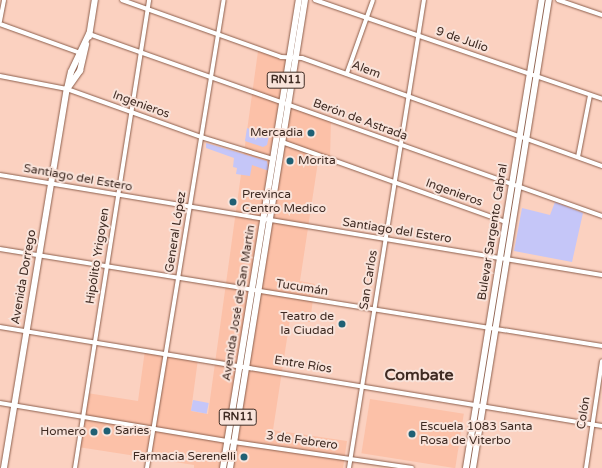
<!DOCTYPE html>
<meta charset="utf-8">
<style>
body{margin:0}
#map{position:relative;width:602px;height:468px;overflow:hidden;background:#fbd1c0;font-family:"Varela Round",sans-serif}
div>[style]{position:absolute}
.built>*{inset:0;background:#fcc1a8;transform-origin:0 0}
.green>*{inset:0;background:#c5c6f8;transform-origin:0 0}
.roads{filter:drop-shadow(0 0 1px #8d5f4c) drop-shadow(0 0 1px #8d5f4c)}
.street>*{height:4px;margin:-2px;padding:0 2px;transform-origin:2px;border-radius:2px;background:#fff}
.secondary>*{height:5.5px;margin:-2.75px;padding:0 2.75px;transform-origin:2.75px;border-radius:2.75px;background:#fff}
.primary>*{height:6px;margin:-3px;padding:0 3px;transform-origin:3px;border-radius:3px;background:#fff}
.dots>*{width:11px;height:11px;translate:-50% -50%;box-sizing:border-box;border:2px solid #f9e3da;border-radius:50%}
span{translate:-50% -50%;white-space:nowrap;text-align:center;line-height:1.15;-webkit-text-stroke:4px #f9e3da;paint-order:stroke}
.shield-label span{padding:1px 3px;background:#f9e3da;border:1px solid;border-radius:3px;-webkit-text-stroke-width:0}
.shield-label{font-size:11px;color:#3f2b23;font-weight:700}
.street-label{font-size:12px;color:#3f2b23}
.poi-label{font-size:12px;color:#3f2b23}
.right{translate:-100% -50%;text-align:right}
.left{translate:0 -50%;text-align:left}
.district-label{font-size:16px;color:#3f2b23;font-weight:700}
</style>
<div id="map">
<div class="built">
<div style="clip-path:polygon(258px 51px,289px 60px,282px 103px,331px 120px,330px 159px,319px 155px,300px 281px,315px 284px,310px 322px,290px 319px,273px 430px,347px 441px,343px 468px,194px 468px,194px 465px,78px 447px,87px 393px,138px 401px,145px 350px,198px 359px,191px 411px,208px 414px)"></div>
<div style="left:370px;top:399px;width:95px;height:55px;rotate:9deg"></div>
</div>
<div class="green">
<div style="clip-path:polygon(247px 128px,269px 136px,267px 145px,263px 147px,245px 141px)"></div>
<div style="clip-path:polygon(206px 143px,267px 161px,269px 171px,252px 165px,250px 176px,236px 174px,237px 168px,233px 167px,234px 158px,206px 148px)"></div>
<div style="clip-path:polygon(555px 202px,583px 213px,572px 262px,514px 251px,522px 208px,550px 215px)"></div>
<div style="left:193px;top:400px;width:16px;height:11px;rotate:11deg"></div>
</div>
<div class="roads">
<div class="street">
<div style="left:122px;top:0;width:169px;rotate:19.7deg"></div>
<div style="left:281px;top:57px;width:21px;rotate:3deg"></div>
<div style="left:302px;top:58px;width:319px;rotate:19.8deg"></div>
<div style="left:315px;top:0;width:304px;rotate:19deg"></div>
<div style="left:558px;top:0;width:46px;rotate:18.8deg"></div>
<div style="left:0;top:21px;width:21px;rotate:-79deg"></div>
<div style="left:0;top:24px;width:85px;rotate:19.9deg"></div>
<div style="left:80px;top:53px;width:2px;rotate:90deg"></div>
<div style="left:89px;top:34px;width:544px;rotate:19.53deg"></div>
<div style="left:347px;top:73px;width:77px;rotate:-70.4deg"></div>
<div style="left:0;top:76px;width:68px;rotate:11deg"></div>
<div style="left:67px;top:89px;width:142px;rotate:19.7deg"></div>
<div style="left:201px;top:137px;width:75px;rotate:17deg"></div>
<div style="left:282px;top:142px;width:238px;rotate:19.7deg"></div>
<div style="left:578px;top:157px;width:63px;rotate:-79deg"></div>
<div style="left:0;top:175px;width:610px;rotate:9.43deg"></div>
<div style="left:0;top:249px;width:610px;rotate:9.15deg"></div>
<div style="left:0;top:327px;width:610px;rotate:9.34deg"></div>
<div style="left:0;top:403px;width:230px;rotate:9.5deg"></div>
<div style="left:227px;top:441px;width:187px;rotate:8.3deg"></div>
<div style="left:75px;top:468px;width:474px;rotate:-81deg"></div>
<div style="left:147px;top:468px;width:474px;rotate:-80.7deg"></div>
<div style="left:349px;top:468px;width:474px;rotate:-80.9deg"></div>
<div style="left:586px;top:468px;width:108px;rotate:-81.5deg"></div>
</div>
<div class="secondary">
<div style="left:89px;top:37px;width:37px;rotate:-81deg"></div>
<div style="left:68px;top:88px;width:21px;rotate:-55deg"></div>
<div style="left:80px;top:71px;width:27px;rotate:-77deg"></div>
<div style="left:4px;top:468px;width:384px;rotate:-80.6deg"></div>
<div style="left:67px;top:89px;width:17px;rotate:-77deg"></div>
<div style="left:71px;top:72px;width:42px;rotate:-64.7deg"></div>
<div style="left:466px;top:468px;width:474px;rotate:-80.8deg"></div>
<div style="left:473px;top:468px;width:474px;rotate:-80.8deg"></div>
</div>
<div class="primary">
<div style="left:223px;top:468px;width:474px;rotate:-80.8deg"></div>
<div style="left:230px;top:468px;width:474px;rotate:-80.9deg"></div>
</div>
</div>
<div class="dots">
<div style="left:311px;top:133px;background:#1f6074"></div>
<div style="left:290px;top:161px;background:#1f6074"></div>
<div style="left:233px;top:202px;background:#1f6074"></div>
<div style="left:342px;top:324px;background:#1f6074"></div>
<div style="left:107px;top:431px;background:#1f6074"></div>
<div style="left:94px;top:432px;background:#1f6074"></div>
<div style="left:412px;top:434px;background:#1f6074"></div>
<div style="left:244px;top:457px;background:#1f6074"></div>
</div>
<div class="shield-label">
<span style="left:286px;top:80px">RN11</span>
<span style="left:238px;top:417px">RN11</span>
</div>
<div class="street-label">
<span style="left:462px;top:40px;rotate:19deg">9 de Julio</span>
<span style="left:366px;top:70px;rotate:21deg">Alem</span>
<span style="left:141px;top:105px;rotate:20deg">Ingenieros</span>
<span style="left:360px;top:120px;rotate:20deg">Berón de Astrada</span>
<span style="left:78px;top:178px;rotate:10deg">Santiago del Estero</span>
<span style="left:454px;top:193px;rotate:20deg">Ingenieros</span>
<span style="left:397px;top:231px;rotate:9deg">Santiago del Estero</span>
<span style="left:176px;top:232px;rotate:-81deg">General López</span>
<span style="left:493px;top:232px;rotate:-81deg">Bulevar Sargento Cabral</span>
<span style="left:98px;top:256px;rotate:-81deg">Hipólito Yrigoyen</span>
<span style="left:24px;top:277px;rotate:-80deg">Avenida Dorrego</span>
<span style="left:369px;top:280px;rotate:-81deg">San Carlos</span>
<span style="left:302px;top:288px;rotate:9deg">Tucumán</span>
<span style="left:239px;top:303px;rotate:-81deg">Avenida José de San Martín</span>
<span style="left:303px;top:365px;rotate:9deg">Entre Ríos</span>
<span style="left:584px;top:413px;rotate:-81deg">Colón</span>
<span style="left:302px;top:441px;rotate:8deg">3 de Febrero</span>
</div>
<div class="poi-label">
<span class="right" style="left:303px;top:133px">Mercadia</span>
<span class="left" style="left:298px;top:161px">Morita</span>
<span class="left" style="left:242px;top:202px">Previnca<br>Centro Medico</span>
<span class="right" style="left:334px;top:324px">Teatro de<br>la Ciudad</span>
<span class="left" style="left:420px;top:434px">Escuela 1083 Santa<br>Rosa de Viterbo</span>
<span class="left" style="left:115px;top:431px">Saries</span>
<span class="right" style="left:86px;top:432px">Homero</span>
<span class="right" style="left:236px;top:457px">Farmacia Serenelli</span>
</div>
<div class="district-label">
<span style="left:419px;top:375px">Combate</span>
</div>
</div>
